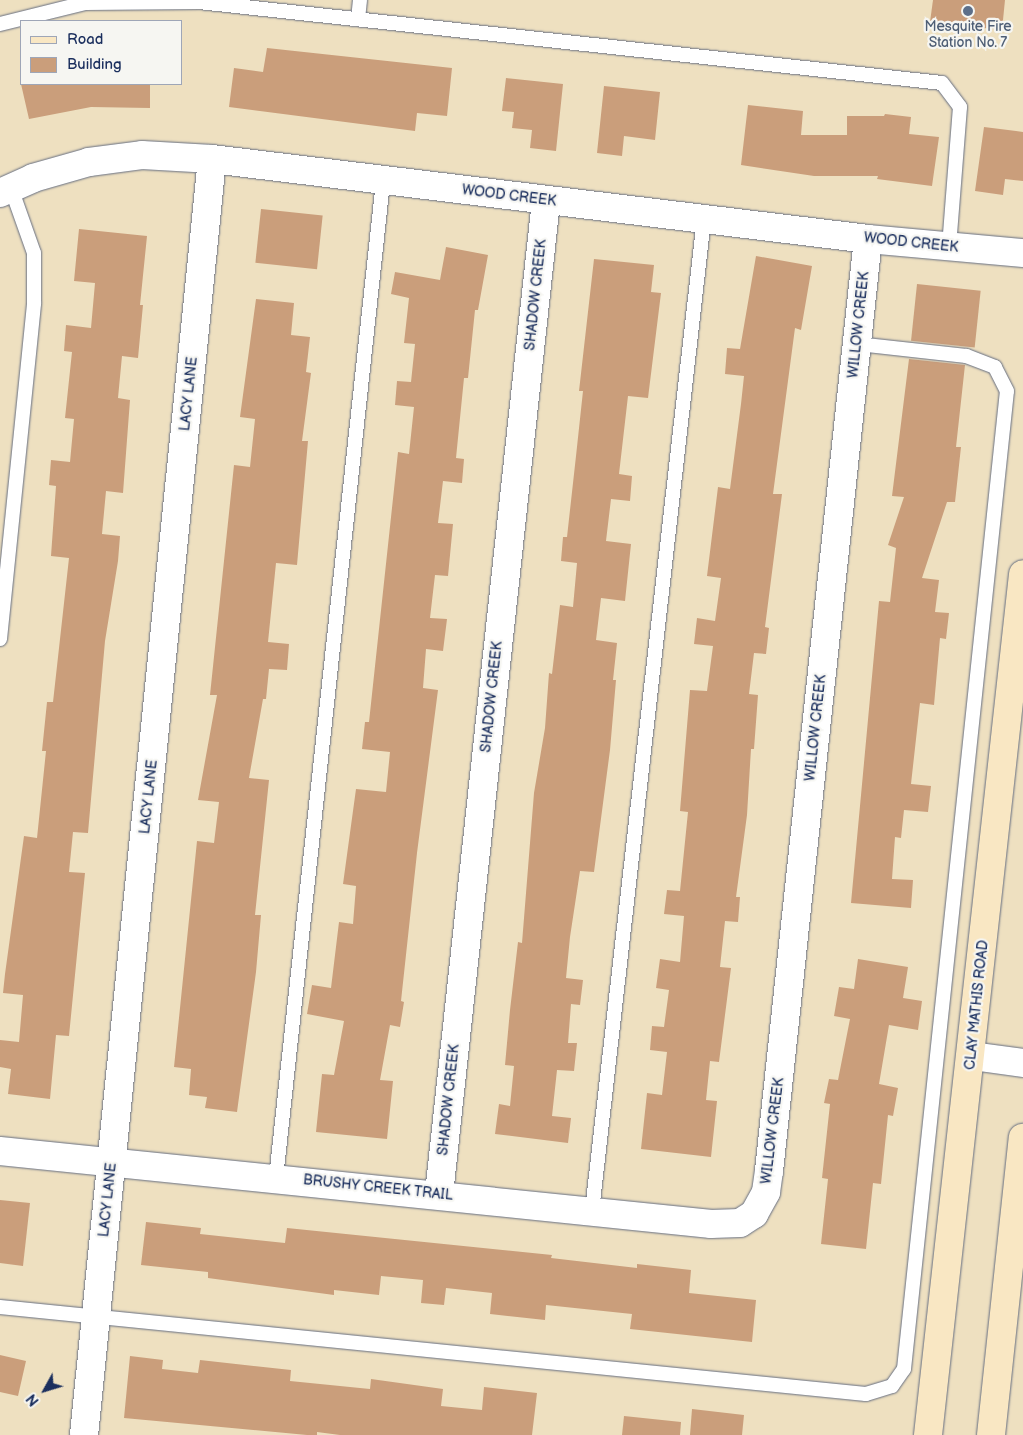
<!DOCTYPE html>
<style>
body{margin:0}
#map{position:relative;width:1023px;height:1435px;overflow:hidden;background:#eee0c0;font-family:"Balsamiq Sans",sans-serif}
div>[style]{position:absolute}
.building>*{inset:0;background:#ca9e7b;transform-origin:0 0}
.roads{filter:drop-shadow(0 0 1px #656d80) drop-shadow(0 0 1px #656d80)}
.lane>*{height:14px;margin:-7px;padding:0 7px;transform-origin:7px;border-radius:7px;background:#fff}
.street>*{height:28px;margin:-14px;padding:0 14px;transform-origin:14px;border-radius:14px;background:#fff}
.secondary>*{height:28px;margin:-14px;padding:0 14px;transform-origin:14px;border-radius:14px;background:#f9e7c3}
.dots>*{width:14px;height:14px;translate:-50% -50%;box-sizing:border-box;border:2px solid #f6f6f2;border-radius:50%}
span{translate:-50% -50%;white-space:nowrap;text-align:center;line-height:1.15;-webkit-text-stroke:4.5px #f6f6f2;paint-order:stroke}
.service-label{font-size:14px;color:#4e5e75}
.street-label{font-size:14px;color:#1b2f5e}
.legend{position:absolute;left:20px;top:20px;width:162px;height:65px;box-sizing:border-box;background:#f6f6f2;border:1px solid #9ea6b7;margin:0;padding:6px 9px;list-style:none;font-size:15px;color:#1b2f5e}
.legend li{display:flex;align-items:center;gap:10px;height:25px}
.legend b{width:25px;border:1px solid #9ea6b7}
.north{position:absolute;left:20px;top:1365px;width:50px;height:50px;-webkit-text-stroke:4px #f6f6f2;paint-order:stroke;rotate:231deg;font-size:14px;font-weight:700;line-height:20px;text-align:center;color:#1b2f5e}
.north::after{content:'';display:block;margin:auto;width:18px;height:22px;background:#1b2f5e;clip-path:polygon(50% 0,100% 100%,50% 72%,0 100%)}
</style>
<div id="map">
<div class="building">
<div style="clip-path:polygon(933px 0,1005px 0,1002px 30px,930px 22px)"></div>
<div style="clip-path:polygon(267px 48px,452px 68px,447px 116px,417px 113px,415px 131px,229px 107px,234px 68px,263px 72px)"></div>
<div style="clip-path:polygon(506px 78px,563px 84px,556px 151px,530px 148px,532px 130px,512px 128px,514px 112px,502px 111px)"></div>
<div style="clip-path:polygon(21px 84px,150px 84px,150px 108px,91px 107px,29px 119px)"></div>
<div style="clip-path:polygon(604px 86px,660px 92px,655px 140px,624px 136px,622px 156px,597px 153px)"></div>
<div style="clip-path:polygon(748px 105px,803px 111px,801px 135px,847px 135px,847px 116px,884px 116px,885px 114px,911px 117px,909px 134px,939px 137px,932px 186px,877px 179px,878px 176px,814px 176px,741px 165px)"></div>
<div style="clip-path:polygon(984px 127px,1023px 132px,1023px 181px,1005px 179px,1003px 195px,975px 191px)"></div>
<div style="left:261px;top:209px;width:62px;height:54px;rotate:6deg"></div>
<div style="clip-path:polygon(79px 229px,147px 236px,140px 305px,143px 305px,138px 358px,122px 356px,118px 398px,130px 400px,123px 493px,106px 491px,102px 534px,120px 536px,118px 561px,105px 641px,88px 833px,73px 832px,69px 872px,85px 873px,69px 1036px,56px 1035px,50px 1099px,8px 1094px,11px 1069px,0 1067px,0 1040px,19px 1042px,23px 995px,3px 993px,5px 974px,24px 836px,37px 838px,46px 751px,42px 751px,47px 702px,53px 702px,69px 558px,51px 556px,56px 486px,49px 485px,51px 460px,70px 462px,74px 419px,65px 418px,72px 352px,64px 351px,66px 325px,91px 328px,95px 283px,74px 281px)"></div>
<div style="clip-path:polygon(446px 247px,488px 255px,478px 310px,475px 310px,468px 378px,464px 378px,456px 458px,464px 459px,462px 483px,443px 481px,438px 523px,453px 524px,448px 576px,435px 575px,430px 618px,447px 619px,443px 651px,426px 649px,423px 688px,438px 690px,417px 853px,401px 1001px,404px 1002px,400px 1027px,390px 1025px,380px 1080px,393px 1081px,387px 1139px,316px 1132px,322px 1074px,334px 1075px,344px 1021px,307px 1014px,312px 985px,331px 988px,339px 922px,353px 924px,356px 886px,343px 884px,356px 789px,386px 792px,390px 752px,362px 749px,365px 722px,369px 722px,398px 452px,409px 454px,414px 407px,395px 405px,397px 381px,411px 382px,415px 344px,404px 343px,409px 298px,391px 294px,395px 272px,440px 280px)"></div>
<div style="clip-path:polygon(756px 256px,812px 266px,801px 330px,795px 328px,773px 494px,782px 494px,765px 627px,769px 628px,766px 654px,754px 653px,749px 694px,758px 695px,754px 749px,751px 749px,747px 815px,736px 897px,740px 897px,738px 922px,725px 921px,720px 967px,731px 968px,719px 1062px,710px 1061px,706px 1100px,717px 1101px,711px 1157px,641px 1149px,647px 1093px,662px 1095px,667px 1052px,650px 1050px,652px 1026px,664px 1027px,669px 990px,656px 988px,660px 959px,680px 962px,684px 916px,664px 914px,667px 890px,680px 891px,688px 812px,680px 811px,690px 690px,707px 691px,713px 646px,694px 644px,697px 618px,715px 621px,721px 578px,707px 576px,718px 487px,730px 489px,741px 404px,744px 376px,725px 374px,727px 348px,740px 349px)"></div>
<div style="clip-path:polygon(594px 259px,654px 265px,651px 292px,661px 293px,648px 398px,628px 396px,619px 474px,632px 476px,630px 501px,611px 499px,606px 541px,631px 544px,625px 601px,601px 598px,596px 640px,617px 643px,613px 680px,616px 680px,610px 750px,594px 872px,580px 871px,570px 937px,566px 978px,583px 980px,580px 1005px,571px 1004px,568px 1043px,577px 1043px,574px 1071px,557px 1070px,552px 1116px,571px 1118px,568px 1143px,495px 1134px,499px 1104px,510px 1106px,514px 1066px,505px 1065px,510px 1010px,518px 942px,522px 943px,534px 793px,545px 728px,549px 673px,552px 674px,560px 605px,573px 607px,577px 563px,561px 561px,563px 537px,567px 537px,576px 456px,583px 391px,579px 391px)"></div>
<div style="left:917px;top:284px;width:64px;height:57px;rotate:6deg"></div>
<div style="clip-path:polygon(256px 299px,294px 303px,291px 335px,310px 337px,306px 372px,311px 373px,302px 441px,308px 441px,297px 565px,276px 563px,268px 642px,289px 644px,287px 670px,269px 669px,266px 699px,263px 699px,249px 778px,269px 780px,255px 915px,261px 915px,256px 972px,237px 1112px,205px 1108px,207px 1097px,189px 1095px,191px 1069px,174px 1067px,197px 841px,214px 843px,219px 802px,198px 800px,217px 695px,210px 695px,234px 465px,250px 467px,255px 419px,240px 417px)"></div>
<div style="clip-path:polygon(909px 359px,965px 365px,956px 447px,961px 447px,955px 502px,947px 502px,922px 578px,939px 580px,935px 612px,949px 613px,946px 639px,940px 638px,934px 705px,920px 703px,911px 784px,931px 786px,928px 812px,904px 810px,901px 838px,895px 837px,892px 879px,913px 880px,911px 908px,851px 903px,879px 601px,890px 602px,896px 548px,888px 545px,904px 497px,892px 496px)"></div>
<div style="clip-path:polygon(858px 959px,908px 967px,903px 998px,922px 1001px,918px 1030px,889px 1025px,879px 1084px,898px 1088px,893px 1116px,888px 1115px,881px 1184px,873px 1183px,866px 1249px,821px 1244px,828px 1179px,822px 1178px,830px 1104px,824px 1103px,829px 1079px,838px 1080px,850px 1019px,834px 1016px,839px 987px,854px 989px)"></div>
<div style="clip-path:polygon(0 1200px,30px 1203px,23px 1266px,0 1263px)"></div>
<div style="clip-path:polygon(146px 1222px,201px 1228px,200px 1234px,285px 1243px,287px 1228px,552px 1255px,551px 1258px,637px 1268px,637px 1264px,691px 1270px,689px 1293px,756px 1300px,752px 1342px,630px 1329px,632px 1314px,546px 1305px,545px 1320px,490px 1314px,492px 1293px,446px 1288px,444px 1305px,421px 1303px,423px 1280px,381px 1276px,379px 1295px,334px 1290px,334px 1295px,208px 1278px,208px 1272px,141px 1265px)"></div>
<div style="clip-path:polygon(0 1355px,26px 1361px,18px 1396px,0 1392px)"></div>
<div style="clip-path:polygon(130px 1356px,163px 1360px,162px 1369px,198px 1373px,200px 1360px,291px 1370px,290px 1381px,370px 1389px,371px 1379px,443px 1389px,441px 1406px,482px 1410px,484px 1387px,537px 1393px,532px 1435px,340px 1435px,317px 1432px,317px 1435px,307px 1435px,124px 1418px)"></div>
<div style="clip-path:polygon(692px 1409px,744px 1415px,742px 1435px,690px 1435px)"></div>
<div style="clip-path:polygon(624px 1416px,681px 1422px,680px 1435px,622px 1435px)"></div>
</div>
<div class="roads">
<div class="lane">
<div style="left:358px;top:19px;width:19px;rotate:-84deg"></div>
<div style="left:0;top:24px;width:88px;rotate:-13.9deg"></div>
<div style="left:85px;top:3px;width:114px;rotate:-0.5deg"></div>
<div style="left:199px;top:2px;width:747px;rotate:6.22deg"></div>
<div style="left:942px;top:83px;width:30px;rotate:53deg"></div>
<div style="left:960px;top:107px;width:139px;rotate:94.5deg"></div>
<div style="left:0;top:639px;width:338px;rotate:-84.2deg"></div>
<div style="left:34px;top:303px;width:50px;rotate:-90deg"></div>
<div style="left:34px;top:253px;width:69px;rotate:-109.5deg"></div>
<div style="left:276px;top:1178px;width:1003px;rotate:-83.87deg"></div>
<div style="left:592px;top:1211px;width:998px;rotate:-83.56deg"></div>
<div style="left:0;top:1307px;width:870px;rotate:5.74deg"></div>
<div style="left:866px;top:1394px;width:27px;rotate:-17deg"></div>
<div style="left:892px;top:1386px;width:21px;rotate:-55deg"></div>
<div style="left:904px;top:1369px;width:983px;rotate:-83.99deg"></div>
<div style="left:1007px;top:391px;width:27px;rotate:-117deg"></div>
<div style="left:995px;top:367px;width:31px;rotate:-159deg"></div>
<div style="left:966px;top:356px;width:110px;rotate:-173.7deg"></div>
</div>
<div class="street">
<div style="left:0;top:193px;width:36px;rotate:-24deg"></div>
<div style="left:33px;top:178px;width:58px;rotate:-15.9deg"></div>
<div style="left:89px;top:162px;width:53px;rotate:-7.5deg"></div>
<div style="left:142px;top:155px;width:70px;rotate:3.3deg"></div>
<div style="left:212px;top:159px;width:661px;rotate:6.95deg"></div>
<div style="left:868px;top:239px;width:156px;rotate:5.2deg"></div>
<div style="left:972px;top:1056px;width:51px;rotate:7.8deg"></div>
<div style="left:0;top:1151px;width:715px;rotate:5.86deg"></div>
<div style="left:711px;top:1224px;width:29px;rotate:-2deg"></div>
<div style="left:740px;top:1223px;width:17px;rotate:-33deg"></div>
<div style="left:754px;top:1214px;width:25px;rotate:-61deg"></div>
<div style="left:766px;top:1192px;width:21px;rotate:-82deg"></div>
<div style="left:769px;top:1171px;width:937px;rotate:-83.94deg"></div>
<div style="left:439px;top:1194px;width:999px;rotate:-83.85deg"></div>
<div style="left:84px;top:1435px;width:1282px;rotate:-84.27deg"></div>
</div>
<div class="secondary">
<div style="left:928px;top:1435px;width:866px;rotate:-83.7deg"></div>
<div style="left:991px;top:1435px;width:299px;rotate:-83.9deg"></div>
</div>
</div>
<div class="dots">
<div style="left:968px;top:11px;background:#5c6f8a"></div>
</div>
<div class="service-label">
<span style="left:968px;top:35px">Mesquite Fire<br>Station No. 7</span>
</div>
<div class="street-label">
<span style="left:509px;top:196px;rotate:7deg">WOOD CREEK</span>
<span style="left:911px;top:243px;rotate:6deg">WOOD CREEK</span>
<span style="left:536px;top:295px;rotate:-84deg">SHADOW CREEK</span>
<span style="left:859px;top:325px;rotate:-84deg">WILLOW CREEK</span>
<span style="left:189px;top:394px;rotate:-84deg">LACY LANE</span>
<span style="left:492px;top:697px;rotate:-84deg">SHADOW CREEK</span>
<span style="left:816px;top:728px;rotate:-84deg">WILLOW CREEK</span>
<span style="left:149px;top:797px;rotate:-84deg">LACY LANE</span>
<span style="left:977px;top:1005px;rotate:-84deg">CLAY MATHIS ROAD</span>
<span style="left:449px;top:1100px;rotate:-84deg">SHADOW CREEK</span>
<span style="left:773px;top:1131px;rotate:-83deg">WILLOW CREEK</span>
<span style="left:378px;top:1188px;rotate:6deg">BRUSHY CREEK TRAIL</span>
<span style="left:108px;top:1200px;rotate:-84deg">LACY LANE</span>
</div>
<ul class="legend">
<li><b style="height:6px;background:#f9e7c3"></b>Road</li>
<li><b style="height:14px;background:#ca9e7b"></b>Building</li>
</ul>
<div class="north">N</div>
</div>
